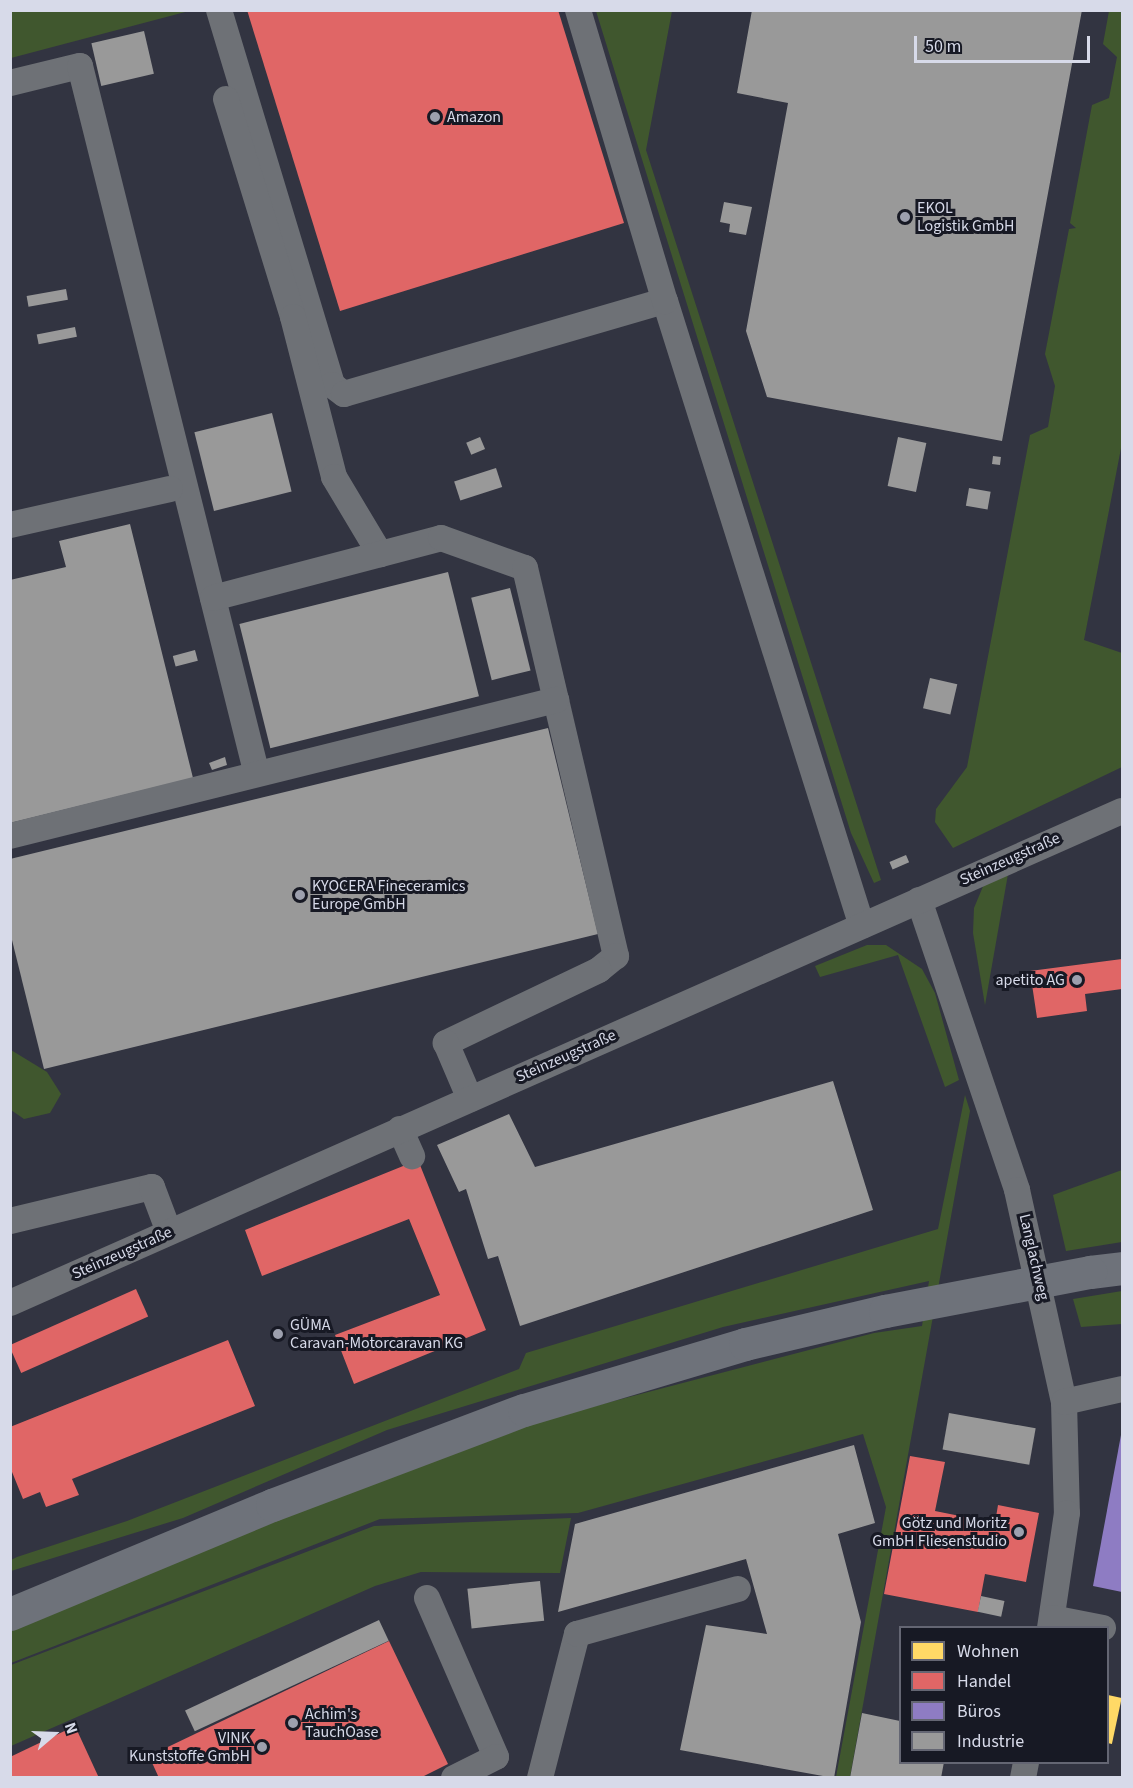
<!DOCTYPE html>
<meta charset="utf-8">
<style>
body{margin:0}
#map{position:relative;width:1133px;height:1788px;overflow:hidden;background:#323441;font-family:"Source Sans 3",sans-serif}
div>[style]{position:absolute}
.green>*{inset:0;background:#40572e}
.homes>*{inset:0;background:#ffd966;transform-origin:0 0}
.shops>*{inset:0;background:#e06666;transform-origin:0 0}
.offices>*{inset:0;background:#8e7cc3}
.industry>*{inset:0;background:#999;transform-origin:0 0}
.minor>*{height:26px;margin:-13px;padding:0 13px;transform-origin:13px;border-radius:13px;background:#6e7176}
.major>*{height:33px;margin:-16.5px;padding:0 16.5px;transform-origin:16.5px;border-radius:16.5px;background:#6e727a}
.major-bridge>*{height:33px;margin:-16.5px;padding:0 16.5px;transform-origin:16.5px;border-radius:16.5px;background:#6e727a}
.dots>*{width:16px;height:16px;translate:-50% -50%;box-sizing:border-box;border:3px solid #171924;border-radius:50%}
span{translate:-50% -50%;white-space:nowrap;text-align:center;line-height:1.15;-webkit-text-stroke:6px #171924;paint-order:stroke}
.poi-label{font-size:16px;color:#d7dae9}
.left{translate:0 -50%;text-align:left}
.right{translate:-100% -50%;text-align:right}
.street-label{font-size:16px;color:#d7dae9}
.frame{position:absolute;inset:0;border:12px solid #d7dae9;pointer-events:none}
.legend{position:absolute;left:899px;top:1626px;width:210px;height:138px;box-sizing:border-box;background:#171924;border:2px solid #646673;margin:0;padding:8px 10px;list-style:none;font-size:18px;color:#d7dae9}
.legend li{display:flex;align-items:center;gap:12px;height:30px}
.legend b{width:30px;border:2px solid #646673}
.north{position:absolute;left:24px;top:1704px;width:60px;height:60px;-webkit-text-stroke:4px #171924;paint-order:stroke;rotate:71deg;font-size:16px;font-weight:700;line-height:24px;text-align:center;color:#d7dae9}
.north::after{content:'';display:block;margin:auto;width:21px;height:27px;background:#d7dae9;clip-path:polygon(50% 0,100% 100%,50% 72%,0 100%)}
.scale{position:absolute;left:914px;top:36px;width:176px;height:27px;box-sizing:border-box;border:3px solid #d7dae9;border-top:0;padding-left:8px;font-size:18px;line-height:21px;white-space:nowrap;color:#d7dae9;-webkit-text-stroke:4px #171924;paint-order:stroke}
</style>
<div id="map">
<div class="green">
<div style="clip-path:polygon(11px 10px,189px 10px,189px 11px,11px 58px)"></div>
<div style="clip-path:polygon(596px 11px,672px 11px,646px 150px,881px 880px,874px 883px,851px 833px)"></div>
<div style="clip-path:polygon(1109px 11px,1122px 11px,1122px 443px,1084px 640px,1122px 653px,1122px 767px,953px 848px,935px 822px,936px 809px,967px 767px,1030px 435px,1048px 427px,1055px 386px,1045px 354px,1069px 229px,1076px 228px,1070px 223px,1092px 105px,1109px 98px,1117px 57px,1103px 44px)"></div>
<div style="clip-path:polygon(1008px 874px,985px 1005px,973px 933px,974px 908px,984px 884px)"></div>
<div style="clip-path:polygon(867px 945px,886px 945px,922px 969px,935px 993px,959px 1080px,945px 1087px,898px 955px,820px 977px,815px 966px)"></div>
<div style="clip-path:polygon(11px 1050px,47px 1072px,61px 1094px,50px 1113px,24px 1119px,11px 1110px)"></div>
<div style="clip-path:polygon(965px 1095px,970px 1111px,850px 1777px,836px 1777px,886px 1507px,863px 1434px,578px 1513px,380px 1519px,11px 1663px,11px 1630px,268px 1523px,545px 1419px,874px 1333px,922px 1326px,929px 1281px,723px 1327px,387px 1430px,183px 1518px,11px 1571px,11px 1560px,17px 1557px,127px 1521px,519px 1369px,526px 1353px,938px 1229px)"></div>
<div style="clip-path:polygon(1122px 1170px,1122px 1242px,1066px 1251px,1053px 1195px)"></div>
<div style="clip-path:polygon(1122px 1291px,1122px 1324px,1081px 1327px,1073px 1299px)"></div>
<div style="clip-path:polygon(571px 1518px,560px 1573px,421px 1572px,375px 1586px,11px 1746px,11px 1665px,374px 1526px)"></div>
</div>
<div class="homes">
<div style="left:1108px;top:1695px;width:14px;height:47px;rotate:12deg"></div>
</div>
<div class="shops">
<div style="clip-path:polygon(247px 10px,558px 10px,624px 223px,340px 311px)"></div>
<div style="clip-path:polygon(1122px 959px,1122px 989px,1085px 994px,1087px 1011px,1037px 1018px,1030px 971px)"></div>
<div style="clip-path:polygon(418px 1160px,486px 1330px,354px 1384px,335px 1335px,440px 1295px,409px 1219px,262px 1276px,245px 1230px)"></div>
<div style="left:136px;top:1289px;width:30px;height:139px;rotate:66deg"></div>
<div style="clip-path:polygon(228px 1340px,255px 1406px,72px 1479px,79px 1495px,46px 1507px,40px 1492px,23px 1499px,10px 1467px,10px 1427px)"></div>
<div style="clip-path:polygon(910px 1456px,945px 1462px,935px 1511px,995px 1523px,998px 1505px,1039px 1513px,1026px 1582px,985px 1574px,978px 1612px,884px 1594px)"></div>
<div style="clip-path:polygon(389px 1641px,448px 1764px,420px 1778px,159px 1778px,149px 1756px)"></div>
<div style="clip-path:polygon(75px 1726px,99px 1778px,10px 1778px,10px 1757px)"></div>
</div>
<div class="offices">
<div style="clip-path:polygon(1121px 1435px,1122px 1435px,1122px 1592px,1093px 1586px)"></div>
</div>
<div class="industry">
<div style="clip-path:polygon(752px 10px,1082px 10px,1002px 441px,767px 397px,746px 331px,788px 103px,737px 93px)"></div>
<div style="left:144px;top:31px;width:44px;height:54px;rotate:77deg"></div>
<div style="clip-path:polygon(724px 202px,752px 207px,746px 235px,729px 232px,730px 224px,720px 222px)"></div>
<div style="left:66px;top:289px;width:11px;height:40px;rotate:80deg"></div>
<div style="left:75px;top:327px;width:10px;height:39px;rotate:79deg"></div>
<div style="left:272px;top:413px;width:81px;height:80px;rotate:76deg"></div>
<div style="left:480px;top:437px;width:13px;height:15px;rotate:67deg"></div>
<div style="left:898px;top:437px;width:29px;height:50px;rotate:12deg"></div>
<div style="left:993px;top:456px;width:8px;height:8px;rotate:7deg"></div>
<div style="left:496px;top:468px;width:20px;height:44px;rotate:72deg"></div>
<div style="left:969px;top:488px;width:22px;height:18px;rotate:10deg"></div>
<div style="clip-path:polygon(130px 524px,193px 778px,10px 823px,10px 580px,66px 567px,59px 541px)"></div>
<div style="left:448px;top:572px;width:128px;height:215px;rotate:76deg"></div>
<div style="left:510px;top:588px;width:85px;height:40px;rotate:76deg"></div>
<div style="left:195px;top:650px;width:11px;height:23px;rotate:75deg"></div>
<div style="left:930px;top:678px;width:28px;height:31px;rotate:13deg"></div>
<div style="clip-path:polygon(548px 728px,598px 934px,44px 1069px,10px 932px,10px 859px)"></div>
<div style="clip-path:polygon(225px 757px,227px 765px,212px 770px,209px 763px)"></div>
<div style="left:906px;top:855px;width:8px;height:18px;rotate:67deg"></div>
<div style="clip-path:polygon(833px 1081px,873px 1210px,520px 1326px,498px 1256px,488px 1259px,466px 1189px,459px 1192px,437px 1145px,509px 1114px,535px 1167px)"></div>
<div style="left:949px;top:1413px;width:88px;height:37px;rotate:10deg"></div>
<div style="clip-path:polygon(854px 1445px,875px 1523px,838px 1534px,861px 1622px,834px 1778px,680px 1750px,706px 1625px,767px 1634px,746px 1559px,558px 1612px,575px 1524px)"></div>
<div style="left:540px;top:1581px;width:40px;height:73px;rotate:84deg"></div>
<div style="left:981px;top:1596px;width:24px;height:16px;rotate:12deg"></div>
<div style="left:379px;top:1620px;width:23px;height:214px;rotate:65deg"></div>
<div style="clip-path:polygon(862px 1713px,900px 1721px,900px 1762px,944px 1762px,941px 1778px,850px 1778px)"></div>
</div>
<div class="minor">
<div style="left:219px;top:10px;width:392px;rotate:73.2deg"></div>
<div style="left:332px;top:385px;width:15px;rotate:37deg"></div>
<div style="left:344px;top:394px;width:334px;rotate:-16.2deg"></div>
<div style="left:665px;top:301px;width:655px;rotate:72.51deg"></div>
<div style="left:578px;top:10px;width:304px;rotate:73.4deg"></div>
<div style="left:10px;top:83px;width:72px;rotate:-13.7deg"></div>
<div style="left:80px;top:66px;width:727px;rotate:75.98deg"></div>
<div style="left:226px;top:99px;width:228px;rotate:72.9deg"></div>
<div style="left:293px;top:317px;width:165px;rotate:75.6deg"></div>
<div style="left:334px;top:477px;width:90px;rotate:59.1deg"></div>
<div style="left:10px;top:525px;width:164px;rotate:-12.7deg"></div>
<div style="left:213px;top:598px;width:236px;rotate:-14.7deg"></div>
<div style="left:441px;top:538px;width:89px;rotate:19.7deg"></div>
<div style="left:525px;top:568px;width:399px;rotate:76.8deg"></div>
<div style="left:616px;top:956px;width:22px;rotate:141deg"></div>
<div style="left:599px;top:970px;width:170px;rotate:154.5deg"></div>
<div style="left:446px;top:1043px;width:61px;rotate:66.8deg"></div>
<div style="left:10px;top:836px;width:563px;rotate:-13.99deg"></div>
<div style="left:919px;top:900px;width:306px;rotate:71.3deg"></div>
<div style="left:1017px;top:1190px;width:217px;rotate:77.5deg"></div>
<div style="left:1064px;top:1402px;width:111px;rotate:88.5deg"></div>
<div style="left:1067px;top:1513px;width:116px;rotate:98.4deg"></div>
<div style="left:400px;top:1129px;width:30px;rotate:66deg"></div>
<div style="left:10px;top:1221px;width:146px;rotate:-13.5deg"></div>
<div style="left:152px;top:1187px;width:48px;rotate:69.3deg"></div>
<div style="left:10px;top:1303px;width:1216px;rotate:-23.87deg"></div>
<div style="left:1064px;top:1402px;width:59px;rotate:-12.6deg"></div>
<div style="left:427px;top:1598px;width:173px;rotate:66.5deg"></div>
<div style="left:496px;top:1757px;width:47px;rotate:153.4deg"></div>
<div style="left:1052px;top:1618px;width:52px;rotate:11.1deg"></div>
<div style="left:540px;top:1778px;width:149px;rotate:-75.6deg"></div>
<div style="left:577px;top:1634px;width:167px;rotate:-15.6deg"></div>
<div style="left:1023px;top:1778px;width:16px;rotate:-79deg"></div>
</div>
<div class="major">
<div style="left:1090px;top:1272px;width:32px;rotate:-7deg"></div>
<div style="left:10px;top:1614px;width:284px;rotate:-22.6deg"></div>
<div style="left:272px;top:1505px;width:269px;rotate:-20.7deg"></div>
<div style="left:524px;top:1410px;width:231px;rotate:-16.6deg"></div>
<div style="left:745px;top:1344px;width:144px;rotate:-13.3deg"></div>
</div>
<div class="major-bridge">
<div style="left:885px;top:1311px;width:209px;rotate:-10.8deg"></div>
</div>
<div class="dots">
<div style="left:435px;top:117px;background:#9da0ae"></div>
<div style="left:905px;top:217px;background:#9da0ae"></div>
<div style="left:300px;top:895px;background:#9da0ae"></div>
<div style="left:1077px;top:980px;background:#9da0ae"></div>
<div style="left:278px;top:1334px;background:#9da0ae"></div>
<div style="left:1019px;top:1532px;background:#9da0ae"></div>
<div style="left:293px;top:1723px;background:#9da0ae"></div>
<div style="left:262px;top:1747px;background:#9da0ae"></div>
</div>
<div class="poi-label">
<span class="left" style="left:447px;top:117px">Amazon</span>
<span class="left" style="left:917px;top:217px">EKOL<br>Logistik GmbH</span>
<span class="left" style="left:312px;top:895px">KYOCERA Fineceramics<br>Europe GmbH</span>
<span class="right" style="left:1065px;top:980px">apetito AG</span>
<span class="left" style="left:290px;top:1334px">GÜMA<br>Caravan-Motorcaravan KG</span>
<span class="right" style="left:1007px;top:1532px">Götz und Moritz<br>GmbH Fliesenstudio</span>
<span class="left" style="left:305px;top:1723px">Achim's<br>TauchOase</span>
<span class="right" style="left:250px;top:1747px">VINK<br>Kunststoffe GmbH</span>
</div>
<div class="street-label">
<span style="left:1010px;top:859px;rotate:-24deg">Steinzeugstraße</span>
<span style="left:566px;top:1056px;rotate:-24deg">Steinzeugstraße</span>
<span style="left:122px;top:1253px;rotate:-24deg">Steinzeugstraße</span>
<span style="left:1034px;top:1257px;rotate:77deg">Langlachweg</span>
</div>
<div class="frame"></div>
<ul class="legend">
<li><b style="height:16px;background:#ffd966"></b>Wohnen</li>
<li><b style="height:16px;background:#e06666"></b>Handel</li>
<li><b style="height:16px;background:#8e7cc3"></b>Büros</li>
<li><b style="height:16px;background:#999"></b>Industrie</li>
</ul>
<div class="north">N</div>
<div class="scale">50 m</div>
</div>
